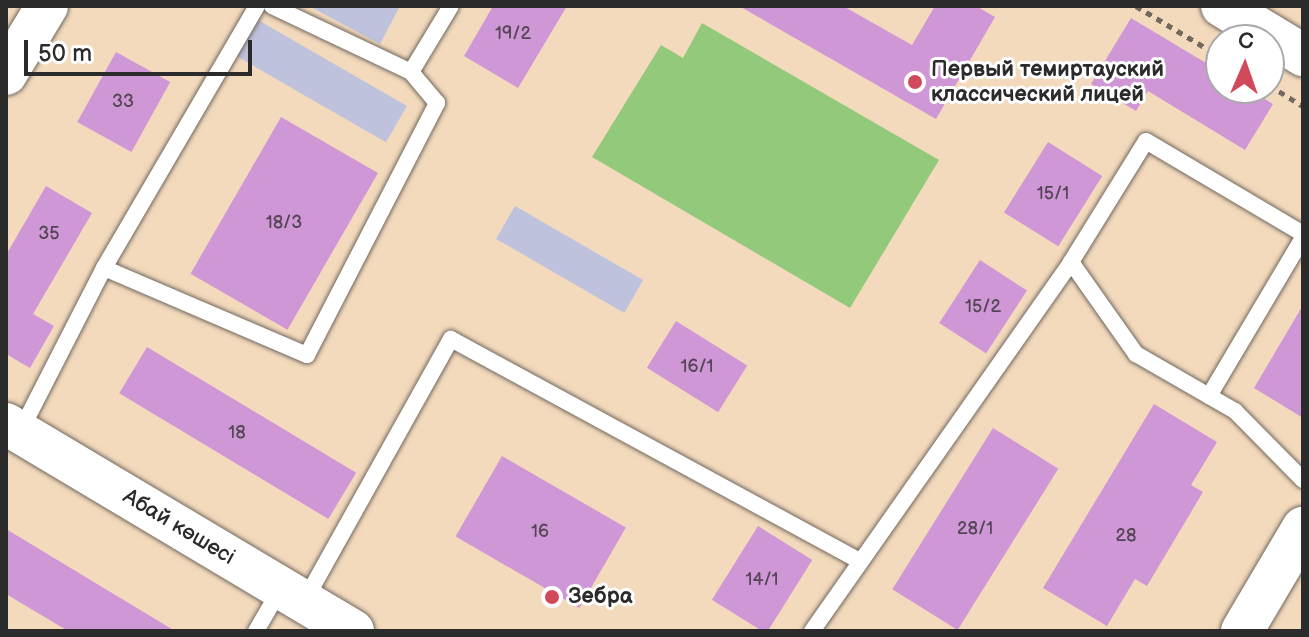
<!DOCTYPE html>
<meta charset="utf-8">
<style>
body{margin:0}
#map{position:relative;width:1309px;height:637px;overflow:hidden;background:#f4dabd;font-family:"Balsamiq Sans",sans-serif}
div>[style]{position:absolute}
.industrial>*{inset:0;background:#bfc2dd;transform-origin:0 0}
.green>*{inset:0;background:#92c97b}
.building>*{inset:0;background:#d097d6;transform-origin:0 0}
.path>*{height:5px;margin-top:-2.5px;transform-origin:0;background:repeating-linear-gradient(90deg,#71685e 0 6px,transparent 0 12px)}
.roads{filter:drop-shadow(0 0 2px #71685e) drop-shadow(0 0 2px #71685e)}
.service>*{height:16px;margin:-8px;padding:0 8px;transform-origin:8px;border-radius:8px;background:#fff}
.tertiary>*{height:42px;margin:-21px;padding:0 21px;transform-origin:21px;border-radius:21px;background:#fff}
.dots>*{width:22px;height:22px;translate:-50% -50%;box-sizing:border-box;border:4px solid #fff;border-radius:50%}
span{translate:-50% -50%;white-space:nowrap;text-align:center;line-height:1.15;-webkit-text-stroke:6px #fff;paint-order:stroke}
.number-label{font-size:18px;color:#544656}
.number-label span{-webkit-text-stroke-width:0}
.poi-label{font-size:22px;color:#2b2b2b;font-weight:700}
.left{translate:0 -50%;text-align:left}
.street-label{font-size:22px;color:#2b2b2b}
.frame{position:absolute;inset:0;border:8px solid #2b2b2b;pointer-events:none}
.north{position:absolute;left:1205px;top:24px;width:80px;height:80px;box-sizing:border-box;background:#fff;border:2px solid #aaa;border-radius:50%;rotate:2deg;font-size:22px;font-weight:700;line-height:32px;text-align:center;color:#2b2b2b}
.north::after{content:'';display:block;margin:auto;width:28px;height:36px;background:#d1495b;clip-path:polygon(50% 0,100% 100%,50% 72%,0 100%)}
.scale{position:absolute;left:24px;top:40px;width:228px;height:36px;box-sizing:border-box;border:4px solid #2b2b2b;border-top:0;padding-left:10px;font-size:24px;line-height:28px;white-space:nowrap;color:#2b2b2b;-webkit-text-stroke:6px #fff;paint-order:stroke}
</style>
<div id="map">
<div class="industrial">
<div style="clip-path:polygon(309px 6px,400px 6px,380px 44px)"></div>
<div style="left:258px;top:20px;width:172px;height:42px;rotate:30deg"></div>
<div style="left:515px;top:206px;width:148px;height:38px;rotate:30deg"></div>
</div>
<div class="green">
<div style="clip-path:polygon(702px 23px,939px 160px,850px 308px,592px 157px,661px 45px,683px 58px)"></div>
</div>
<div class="building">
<div style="clip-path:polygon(493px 6px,567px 6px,518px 88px,464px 56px)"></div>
<div style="clip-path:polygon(739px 6px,843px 6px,912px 45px,935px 6px,976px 6px,995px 17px,936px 119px)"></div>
<div style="clip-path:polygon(1131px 18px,1221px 72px,1221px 88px,1247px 88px,1273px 104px,1245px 150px,1148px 91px,1136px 111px,1091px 84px)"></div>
<div style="left:116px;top:52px;width:62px;height:80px;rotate:29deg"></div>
<div style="left:281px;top:117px;width:112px;height:181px;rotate:30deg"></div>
<div style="left:1048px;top:142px;width:64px;height:83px;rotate:32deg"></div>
<div style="clip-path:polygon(46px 186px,92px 213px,33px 314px,54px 326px,30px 368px,6px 354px,6px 255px)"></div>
<div style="left:980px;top:260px;width:56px;height:75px;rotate:33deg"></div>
<div style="clip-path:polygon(1303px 305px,1303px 418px,1254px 388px)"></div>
<div style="left:676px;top:321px;width:84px;height:55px;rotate:32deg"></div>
<div style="left:147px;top:347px;width:244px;height:54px;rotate:31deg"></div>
<div style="clip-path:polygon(1154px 404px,1217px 442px,1191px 485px,1203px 492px,1147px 586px,1135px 579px,1107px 626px,1043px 588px)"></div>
<div style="left:993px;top:428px;width:77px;height:190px;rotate:32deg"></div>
<div style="left:502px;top:456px;width:143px;height:93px;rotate:30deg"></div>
<div style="left:758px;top:526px;width:64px;height:87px;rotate:32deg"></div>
<div style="clip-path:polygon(6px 529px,175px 631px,68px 631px,6px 594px)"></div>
</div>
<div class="path">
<div style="left:1136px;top:6px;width:99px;rotate:31deg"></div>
<div style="left:1269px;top:85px;width:40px;rotate:32deg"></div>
</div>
<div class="roads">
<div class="service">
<div style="left:257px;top:6px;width:303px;rotate:120.3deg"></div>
<div style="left:104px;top:268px;width:221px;rotate:23.2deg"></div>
<div style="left:307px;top:355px;width:284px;rotate:-62.7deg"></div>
<div style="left:437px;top:103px;width:40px;rotate:-130deg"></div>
<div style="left:411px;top:72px;width:77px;rotate:-58.8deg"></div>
<div style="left:272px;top:6px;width:154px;rotate:25.4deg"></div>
<div style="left:1071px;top:262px;width:113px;rotate:54.8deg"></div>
<div style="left:1136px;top:354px;width:114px;rotate:29.9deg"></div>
<div style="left:1235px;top:411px;width:97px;rotate:45.4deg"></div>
<div style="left:1209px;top:396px;width:184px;rotate:-59.3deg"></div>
<div style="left:21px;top:430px;width:182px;rotate:-62.9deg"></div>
<div style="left:305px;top:600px;width:299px;rotate:-60.8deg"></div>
<div style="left:451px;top:339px;width:465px;rotate:28.5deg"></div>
<div style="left:256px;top:631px;width:50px;rotate:-59.8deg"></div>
<div style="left:812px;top:631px;width:451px;rotate:-54.9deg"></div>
<div style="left:1071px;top:262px;width:142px;rotate:-58.2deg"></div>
<div style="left:1146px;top:141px;width:182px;rotate:30.6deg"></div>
</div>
<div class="tertiary">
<div style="left:1222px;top:6px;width:95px;rotate:31.2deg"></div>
<div style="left:6px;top:74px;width:79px;rotate:-58.9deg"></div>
<div style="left:6px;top:424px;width:404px;rotate:30.8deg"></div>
<div style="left:1242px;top:631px;width:120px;rotate:-59.4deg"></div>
</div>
</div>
<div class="dots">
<div style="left:915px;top:82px;background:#d1495b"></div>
<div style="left:552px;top:597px;background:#d1495b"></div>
</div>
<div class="number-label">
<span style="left:513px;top:34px">19/2</span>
<span style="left:123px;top:102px">33</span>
<span style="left:1053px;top:194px">15/1</span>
<span style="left:284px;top:223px">18/3</span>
<span style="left:49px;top:234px">35</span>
<span style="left:983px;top:307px">15/2</span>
<span style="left:697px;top:367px">16/1</span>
<span style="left:237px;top:433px">18</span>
<span style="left:975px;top:529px">28/1</span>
<span style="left:540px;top:532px">16</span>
<span style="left:1126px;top:536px">28</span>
<span style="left:762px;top:580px">14/1</span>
</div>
<div class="poi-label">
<span class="left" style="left:931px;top:82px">Первый темиртауский<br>классический лицей</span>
<span class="left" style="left:568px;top:597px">Зебра</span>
</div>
<div class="street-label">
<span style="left:179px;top:527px;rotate:31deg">Абай көшесі</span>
</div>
<div class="frame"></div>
<div class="north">С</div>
<div class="scale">50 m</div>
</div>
